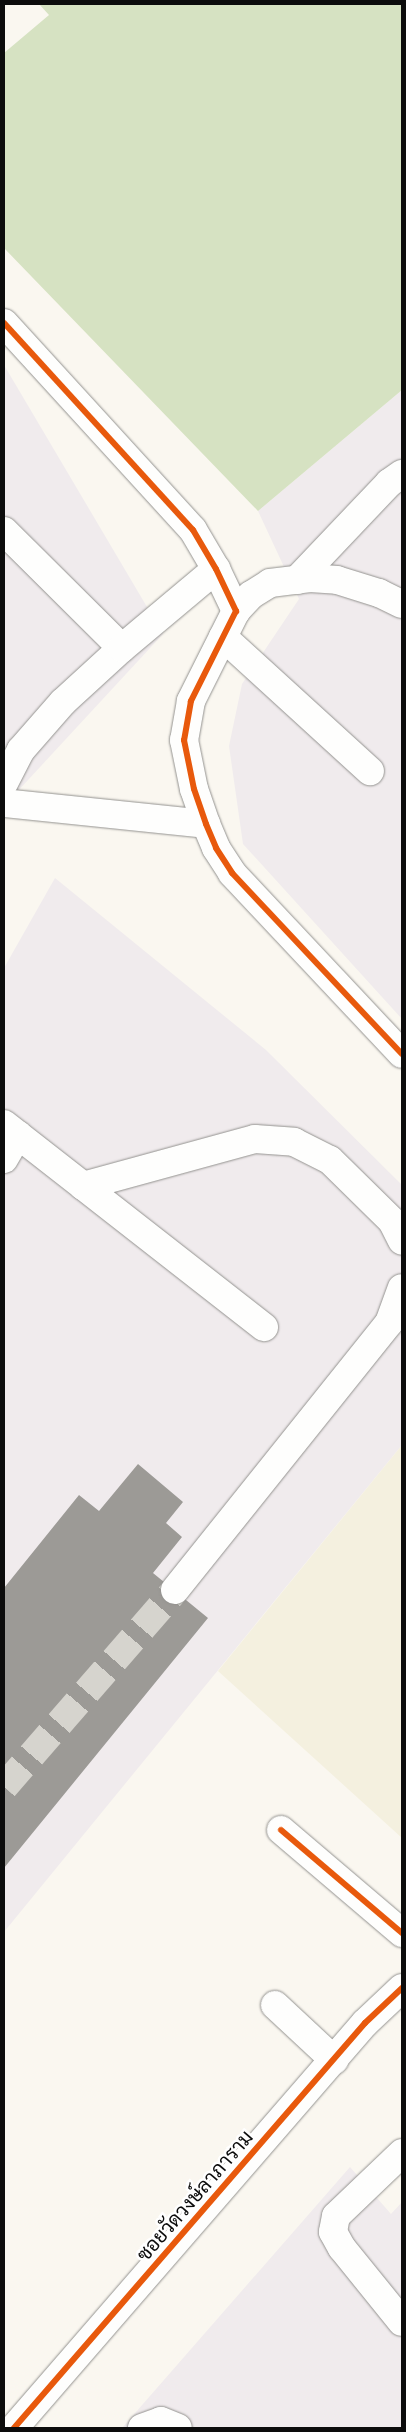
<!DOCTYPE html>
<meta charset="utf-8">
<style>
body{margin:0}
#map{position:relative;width:406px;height:2432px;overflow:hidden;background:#faf7f0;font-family:"Zilla Slab",Sarabun,serif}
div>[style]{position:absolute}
.industrial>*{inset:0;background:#f0ebed}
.farmland>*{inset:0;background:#f4f0df}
.forest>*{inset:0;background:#d6e2c2}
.building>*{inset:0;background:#9c9a96}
.minor-tunnel>*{height:28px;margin-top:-14px;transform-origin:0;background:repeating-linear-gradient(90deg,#d6d4ce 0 28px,transparent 0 42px)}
.roads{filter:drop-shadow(0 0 1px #93928f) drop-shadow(0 0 1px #93928f)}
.minor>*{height:28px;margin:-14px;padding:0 14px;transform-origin:14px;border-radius:14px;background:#fefefd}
.cycleway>*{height:6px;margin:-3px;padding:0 3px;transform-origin:3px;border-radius:3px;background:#e8590c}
span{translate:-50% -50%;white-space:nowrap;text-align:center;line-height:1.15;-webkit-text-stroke:5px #fff;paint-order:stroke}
.street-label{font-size:20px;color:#0c0c0c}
.frame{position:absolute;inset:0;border:5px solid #0c0c0c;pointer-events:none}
</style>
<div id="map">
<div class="industrial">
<div style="clip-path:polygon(4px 365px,163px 634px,4px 806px)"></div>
<div style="clip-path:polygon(402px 390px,402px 1019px,243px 844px,229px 746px,242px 684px,299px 599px,258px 511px)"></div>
<div style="clip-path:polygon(55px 878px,266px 1050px,402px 1185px,402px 1445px,4px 1932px,4px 968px)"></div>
<div style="clip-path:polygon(350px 2167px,391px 2214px,402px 2202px,402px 2428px,122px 2428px)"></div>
</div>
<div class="farmland">
<div style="clip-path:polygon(402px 1445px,402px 1838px,218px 1671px)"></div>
</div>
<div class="forest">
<div style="clip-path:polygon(39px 4px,402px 4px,402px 390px,258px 511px,4px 248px,4px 53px,49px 15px)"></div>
</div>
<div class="building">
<div style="clip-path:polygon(138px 1464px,183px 1502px,166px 1523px,182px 1537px,153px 1573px,208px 1618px,4px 1868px,4px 1588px,79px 1495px,99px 1511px)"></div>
</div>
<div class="minor-tunnel">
<div style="left:4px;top:1787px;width:261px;rotate:-49deg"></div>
</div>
<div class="roads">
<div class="minor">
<div style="left:4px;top:323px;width:280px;rotate:47.6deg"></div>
<div style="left:193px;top:530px;width:45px;rotate:59.5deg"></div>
<div style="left:216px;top:569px;width:47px;rotate:64.5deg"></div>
<div style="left:236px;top:611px;width:101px;rotate:116.6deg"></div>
<div style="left:191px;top:701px;width:40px;rotate:100deg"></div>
<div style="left:184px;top:740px;width:50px;rotate:78.5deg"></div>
<div style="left:194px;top:789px;width:37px;rotate:71deg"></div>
<div style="left:206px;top:824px;width:26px;rotate:67deg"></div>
<div style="left:216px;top:848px;width:30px;rotate:57deg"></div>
<div style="left:232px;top:873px;width:248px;rotate:46.8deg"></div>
<div style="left:4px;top:531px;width:166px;rotate:44.8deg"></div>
<div style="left:297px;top:580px;width:134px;rotate:-46.5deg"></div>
<div style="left:389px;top:483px;width:16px;rotate:-35deg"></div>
<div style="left:236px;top:611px;width:22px;rotate:-47deg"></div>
<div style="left:251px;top:595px;width:22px;rotate:-32deg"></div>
<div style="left:270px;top:583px;width:40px;rotate:-7.1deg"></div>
<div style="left:310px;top:578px;width:27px;rotate:4deg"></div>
<div style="left:337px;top:580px;width:44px;rotate:17.2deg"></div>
<div style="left:379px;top:593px;width:25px;rotate:26deg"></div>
<div style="left:223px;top:637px;width:199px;rotate:42.4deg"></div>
<div style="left:4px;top:783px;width:37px;rotate:-63deg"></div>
<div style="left:21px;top:750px;width:64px;rotate:-48.8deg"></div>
<div style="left:63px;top:702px;width:80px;rotate:-42.5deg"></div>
<div style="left:122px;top:648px;width:123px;rotate:-40deg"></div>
<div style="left:4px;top:803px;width:203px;rotate:5.9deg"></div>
<div style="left:4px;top:1124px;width:330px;rotate:38deg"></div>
<div style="left:4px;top:1159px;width:28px;rotate:-60deg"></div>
<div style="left:83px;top:1186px;width:178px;rotate:-15.3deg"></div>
<div style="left:255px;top:1139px;width:39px;rotate:4deg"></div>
<div style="left:294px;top:1142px;width:40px;rotate:26.6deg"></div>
<div style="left:330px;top:1160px;width:87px;rotate:44.5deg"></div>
<div style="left:392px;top:1221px;width:22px;rotate:63deg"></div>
<div style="left:175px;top:1590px;width:342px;rotate:-51.3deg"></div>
<div style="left:389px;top:1323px;width:37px;rotate:-70deg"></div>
<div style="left:281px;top:1830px;width:159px;rotate:40.4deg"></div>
<div style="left:275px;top:2005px;width:81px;rotate:43deg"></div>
<div style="left:402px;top:2153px;width:91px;rotate:136.3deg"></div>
<div style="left:336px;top:2216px;width:16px;rotate:101deg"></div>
<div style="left:333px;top:2232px;width:18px;rotate:61deg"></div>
<div style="left:342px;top:2248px;width:95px;rotate:51deg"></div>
<div style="left:14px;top:2428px;width:536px;rotate:-49.09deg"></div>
<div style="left:365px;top:2023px;width:51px;rotate:-43.4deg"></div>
<div style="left:142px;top:2428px;width:20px;rotate:-20deg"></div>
<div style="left:161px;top:2421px;width:18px;rotate:22deg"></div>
</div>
</div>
<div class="cycleway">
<div style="left:4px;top:323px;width:280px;rotate:47.6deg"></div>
<div style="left:193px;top:530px;width:45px;rotate:59.5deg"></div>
<div style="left:216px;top:569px;width:47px;rotate:64.5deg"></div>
<div style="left:236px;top:611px;width:101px;rotate:116.6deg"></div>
<div style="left:191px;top:701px;width:40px;rotate:100deg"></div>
<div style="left:184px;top:740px;width:50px;rotate:78.5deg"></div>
<div style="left:194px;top:789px;width:37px;rotate:71deg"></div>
<div style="left:206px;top:824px;width:26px;rotate:67deg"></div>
<div style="left:216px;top:848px;width:30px;rotate:57deg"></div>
<div style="left:232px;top:873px;width:248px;rotate:46.8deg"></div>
<div style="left:281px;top:1830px;width:159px;rotate:40.4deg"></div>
<div style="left:14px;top:2428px;width:536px;rotate:-49.09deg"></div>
<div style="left:365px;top:2023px;width:51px;rotate:-43.4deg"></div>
</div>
<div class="street-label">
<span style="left:195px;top:2196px;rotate:-49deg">ซอยวัดวงษ์ลาภาราม</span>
</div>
<div class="frame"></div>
</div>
